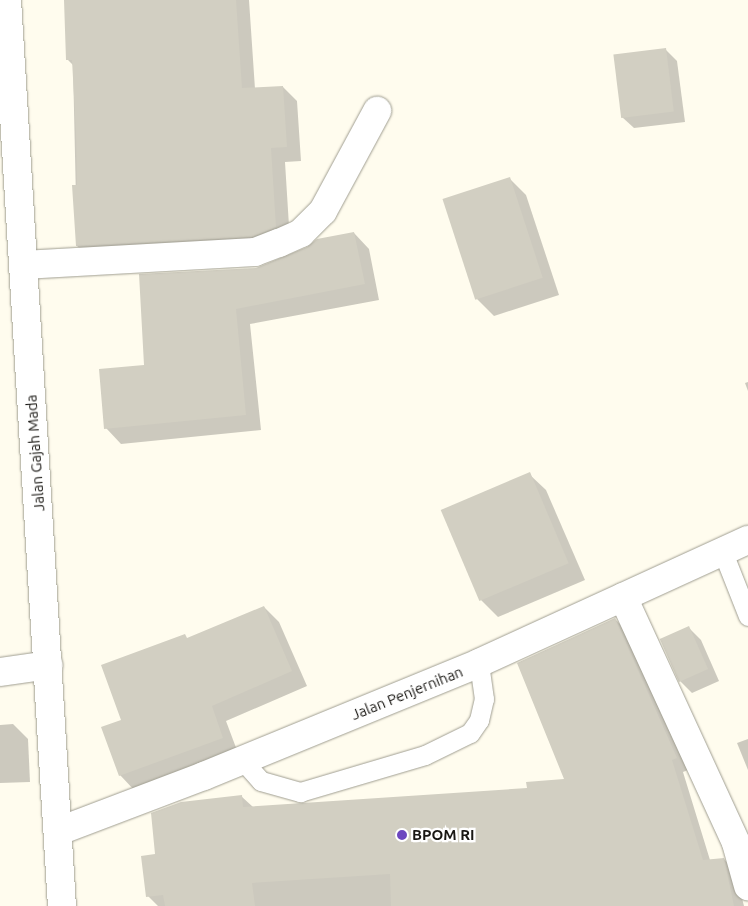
<!DOCTYPE html>
<style>
body{margin:0}
#map{position:relative;width:748px;height:906px;overflow:hidden;background:#fffcee;font-family:Ubuntu,sans-serif}
div>[style]{position:absolute}
.shadow>*{inset:0;background:#0003}
.building>*{inset:0;background:#d2cfc2;transform-origin:0 0}
.roads{filter:drop-shadow(0 0 1px #a09e91) drop-shadow(0 0 1px #a09e91)}
.service>*{height:19px;margin:-9.5px;padding:0 9.5px;transform-origin:9.5px;border-radius:9.5px;background:#fff}
.minor>*{height:28px;margin:-14px;padding:0 14px;transform-origin:14px;border-radius:14px;background:#fff}
.tertiary>*{height:28px;margin:-14px;padding:0 14px;transform-origin:14px;border-radius:14px;background:#fff}
.secondary>*{height:28px;margin:-14px;padding:0 14px;transform-origin:14px;border-radius:14px;background:#fff}
.dots>*{width:14px;height:14px;translate:-50% -50%;box-sizing:border-box;border:2px solid #fff;border-radius:50%}
span{translate:-50% -50%;white-space:nowrap;text-align:center;line-height:1.15;-webkit-text-stroke:4.5px #fff;paint-order:stroke}
.street-label{font-size:15px;color:#191713}
.poi-label{font-size:15px;color:#191713;font-weight:700}
.left{translate:0 -50%;text-align:left}
</style>
<div id="map">
<div class="shadow">
<div style="clip-path:polygon(65px 0,249px 0,255px 89px,283px 87px,297px 101px,301px 161px,285px 162px,290px 242px,92px 260px,77px 246px,73px 65px,68px 60px)"></div>
<div style="clip-path:polygon(665px 49px,677px 61px,685px 122px,634px 128px,622px 117px)"></div>
<div style="clip-path:polygon(509px 178px,526px 195px,559px 295px,494px 316px,477px 299px)"></div>
<div style="clip-path:polygon(354px 233px,369px 249px,379px 300px,250px 324px,261px 430px,121px 444px,106px 428px,145px 366px,256px 269px)"></div>
<div style="clip-path:polygon(748px 382px,748px 391px,745px 383px)"></div>
<div style="clip-path:polygon(529px 474px,546px 490px,585px 580px,498px 617px,481px 600px)"></div>
<div style="clip-path:polygon(264px 607px,279px 622px,307px 686px,226px 721px,238px 753px,135px 791px,120px 775px,123px 721px,188px 639px)"></div>
<div style="clip-path:polygon(615px 619px,627px 631px,688px 770px,683px 772px,710px 860px,724px 859px,735px 871px,744px 906px,158px 906px,148px 896px,157px 855px,241px 796px,253px 807px,528px 789px,565px 780px)"></div>
<div style="clip-path:polygon(689px 628px,701px 640px,719px 681px,692px 693px,680px 681px)"></div>
<div style="clip-path:polygon(13px 724px,28px 739px,30px 782px,0 783px,0 725px)"></div>
<div style="clip-path:polygon(748px 739px,748px 770px,737px 743px)"></div>
</div>
<div class="building">
<div style="clip-path:polygon(64px 0,236px 0,242px 88px,283px 86px,287px 147px,271px 148px,276px 227px,252px 237px,76px 246px,72px 185px,77px 185px,76px 133px,72px 60px,66px 60px)"></div>
<div style="left:666px;top:48px;width:64px;height:53px;rotate:83deg"></div>
<div style="left:510px;top:177px;width:106px;height:71px;rotate:72deg"></div>
<div style="clip-path:polygon(354px 232px,365px 284px,236px 309px,246px 415px,104px 429px,99px 369px,144px 365px,139px 274px,256px 268px,307px 247px,317px 239px)"></div>
<div style="left:530px;top:472px;width:99px;height:97px;rotate:67deg"></div>
<div style="clip-path:polygon(264px 606px,292px 671px,212px 706px,223px 738px,119px 776px,101px 727px,121px 720px,101px 665px,185px 634px,187px 638px)"></div>
<div style="clip-path:polygon(615px 618px,677px 758px,672px 760px,703px 860px,724px 858px,734px 906px,391px 906px,390px 874px,252px 883px,255px 906px,165px 906px,163px 895px,146px 897px,141px 856px,155px 854px,151px 813px,181px 802px,242px 795px,243px 807px,527px 788px,526px 782px,564px 779px,517px 663px)"></div>
<div style="left:689px;top:626px;width:47px;height:32px;rotate:66deg"></div>
</div>
<div class="roads">
<div class="service">
<div style="left:722px;top:550px;width:71px;rotate:68.5deg"></div>
<div style="left:243px;top:761px;width:27px;rotate:48deg"></div>
<div style="left:261px;top:781px;width:41px;rotate:15.8deg"></div>
<div style="left:300px;top:792px;width:130px;rotate:-16.5deg"></div>
<div style="left:425px;top:755px;width:50px;rotate:-26.1deg"></div>
<div style="left:470px;top:733px;width:16px;rotate:-55deg"></div>
<div style="left:479px;top:720px;width:22px;rotate:-77deg"></div>
<div style="left:484px;top:699px;width:36px;rotate:-98deg"></div>
</div>
<div class="minor">
<div style="left:23px;top:265px;width:232px;rotate:-3.2deg"></div>
<div style="left:255px;top:252px;width:26px;rotate:-21deg"></div>
<div style="left:279px;top:243px;width:24px;rotate:-24deg"></div>
<div style="left:301px;top:233px;width:31px;rotate:-45deg"></div>
<div style="left:323px;top:211px;width:114px;rotate:-61.6deg"></div>
<div style="left:623px;top:597px;width:271px;rotate:65.3deg"></div>
<div style="left:736px;top:843px;width:45px;rotate:74.4deg"></div>
<div style="left:0;top:672px;width:49px;rotate:-8.1deg"></div>
</div>
<div class="tertiary">
<div style="left:59px;top:831px;width:155px;rotate:-20.8deg"></div>
<div style="left:204px;top:776px;width:297px;rotate:-22.3deg"></div>
<div style="left:479px;top:663px;width:296px;rotate:-24.6deg"></div>
</div>
<div class="secondary">
<div style="left:7px;top:0;width:908px;rotate:86.53deg"></div>
</div>
</div>
<div class="dots">
<div style="left:402px;top:835px;background:#6c47bf"></div>
</div>
<div class="street-label">
<span style="left:35px;top:453px;rotate:-94deg">Jalan Gajah Mada</span>
<span style="left:407px;top:693px;rotate:-22deg">Jalan Penjernihan</span>
</div>
<div class="poi-label">
<span class="left" style="left:412px;top:835px">BPOM RI</span>
</div>
</div>
